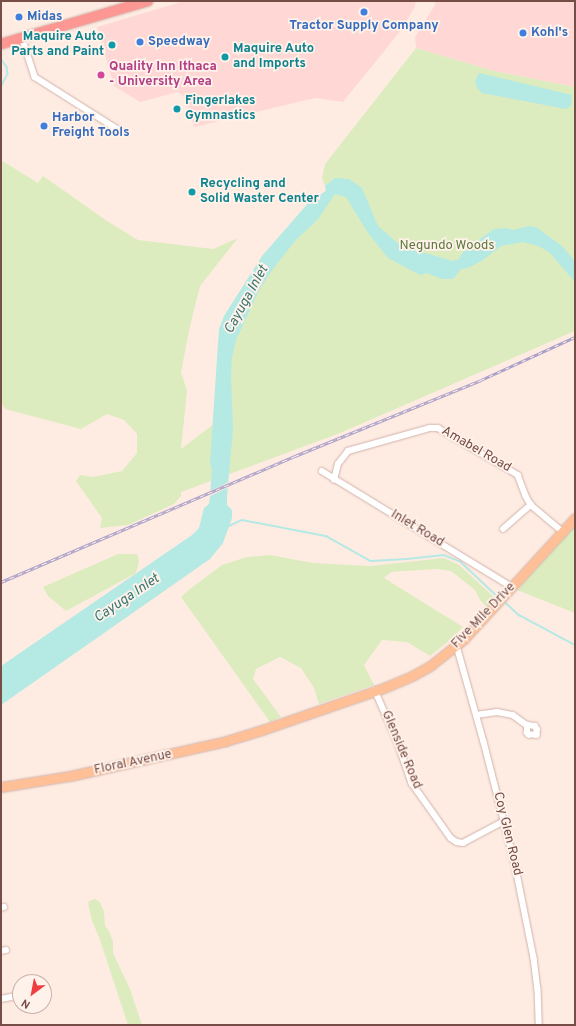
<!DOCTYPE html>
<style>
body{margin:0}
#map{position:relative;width:576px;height:1026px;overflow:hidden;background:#feece2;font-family:Overpass,sans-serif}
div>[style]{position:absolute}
.commercial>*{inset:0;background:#ffd8d5}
.green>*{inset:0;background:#dcecbf}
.water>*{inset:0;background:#b5e9e4}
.pier>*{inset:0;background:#feece2}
.stream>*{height:1.5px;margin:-0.75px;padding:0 0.75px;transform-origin:0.75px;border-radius:0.75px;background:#b5e9e4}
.roads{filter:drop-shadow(0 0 1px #d2b3ab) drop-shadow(0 0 1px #d2b3ab)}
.street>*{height:5.5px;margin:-2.75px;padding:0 2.75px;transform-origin:2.75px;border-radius:2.75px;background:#fff}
.primary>*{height:9px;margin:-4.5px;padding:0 4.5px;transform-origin:4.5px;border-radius:4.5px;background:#ffc098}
.highway>*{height:10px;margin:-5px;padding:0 5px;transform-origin:5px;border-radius:5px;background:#fc9794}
.rail>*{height:3px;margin-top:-1.5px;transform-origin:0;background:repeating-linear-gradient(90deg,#fff2ea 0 4.5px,#aca0c8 0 9px);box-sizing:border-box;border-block:1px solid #aca0c8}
.dots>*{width:11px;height:11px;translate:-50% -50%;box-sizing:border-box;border:2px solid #fff2ea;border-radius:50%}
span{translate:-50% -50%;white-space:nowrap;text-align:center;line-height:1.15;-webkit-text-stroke:3.5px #fff2ea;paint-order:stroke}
.shop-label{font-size:13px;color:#366cbe;font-weight:700}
.left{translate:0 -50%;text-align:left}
.culture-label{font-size:13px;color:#0d838f;font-weight:700}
.right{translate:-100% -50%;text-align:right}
.hotel-label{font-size:13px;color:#b23c85;font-weight:700}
.park-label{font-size:13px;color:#5b783c}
.street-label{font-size:13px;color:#774d47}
.water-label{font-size:14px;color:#377672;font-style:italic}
.frame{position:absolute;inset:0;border:2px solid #774d47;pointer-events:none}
.north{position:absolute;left:12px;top:974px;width:40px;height:40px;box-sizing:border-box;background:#fff2ea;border:1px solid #c9b0a9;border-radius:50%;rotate:212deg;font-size:11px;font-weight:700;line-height:16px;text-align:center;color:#774d47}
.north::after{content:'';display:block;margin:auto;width:14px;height:18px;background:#f03e40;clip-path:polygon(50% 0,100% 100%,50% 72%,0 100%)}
</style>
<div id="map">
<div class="commercial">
<div style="clip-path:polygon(184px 1px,416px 1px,414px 8px,402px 29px,343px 102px,315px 98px,194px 127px,186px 98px,178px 92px,140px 102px,114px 86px,97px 27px)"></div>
<div style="clip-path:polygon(435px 1px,575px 1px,575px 87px,494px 71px,416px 48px,415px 37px,435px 5px)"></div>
</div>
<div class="green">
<div style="clip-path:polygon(416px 48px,494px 71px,575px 87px,575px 331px,340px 433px,181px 492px,181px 496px,174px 504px,128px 525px,100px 528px,102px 518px,76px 481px,80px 475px,93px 477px,122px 471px,137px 453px,137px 434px,124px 420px,107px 414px,81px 429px,5px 409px,1px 402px,1px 160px,38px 183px,43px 176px,107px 221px,138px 240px,213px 249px,238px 238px,200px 286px,190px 326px,181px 372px,187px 391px,181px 449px,223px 417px,226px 335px,297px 228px,335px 178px,325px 186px,322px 178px,325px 164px)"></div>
<div style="clip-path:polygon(575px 525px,575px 613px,517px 590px)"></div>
<div style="clip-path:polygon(118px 554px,137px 554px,139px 562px,136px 573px,66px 611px,48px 596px,43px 587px)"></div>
<div style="clip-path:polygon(270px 555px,313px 563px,370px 566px,444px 558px,459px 565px,495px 598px,487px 607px,480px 600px,475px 590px,451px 571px,437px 569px,391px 572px,384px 578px,463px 627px,450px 640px,430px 656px,407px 642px,382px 640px,364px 665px,374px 685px,319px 704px,314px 688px,301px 668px,280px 657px,256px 669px,253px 679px,281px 717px,270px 722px,181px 597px,190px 589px,222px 565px,247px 557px)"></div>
<div style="clip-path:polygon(95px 899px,100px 902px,104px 912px,105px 926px,109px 931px,113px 942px,113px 953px,130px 989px,142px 1025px,128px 1025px,126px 1019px,99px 937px,92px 921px,88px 904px,89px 901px)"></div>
</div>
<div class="water">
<div style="clip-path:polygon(479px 73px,572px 95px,571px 106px,566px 109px,482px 93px,477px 88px,475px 81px)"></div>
<div style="clip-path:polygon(335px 178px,349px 179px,362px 188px,378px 226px,401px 246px,453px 261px,459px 259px,463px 252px,471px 248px,477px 241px,494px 229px,506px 228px,513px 230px,529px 226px,536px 227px,562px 246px,573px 259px,575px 264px,575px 282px,549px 252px,538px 246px,523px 242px,501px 246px,483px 260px,468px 268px,461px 269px,453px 279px,442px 279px,427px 273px,420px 275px,388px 258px,368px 233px,346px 197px,335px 194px,318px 219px,295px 241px,273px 269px,259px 290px,236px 340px,232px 357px,231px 377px,233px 429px,227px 496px,227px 505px,232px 510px,232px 518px,223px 543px,210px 559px,1px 705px,1px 666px,192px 535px,199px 528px,204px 508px,209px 504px,210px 496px,212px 470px,210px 462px,219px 329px,224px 316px,262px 256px,310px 201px,326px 191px,325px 186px)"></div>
</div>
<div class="pier">
<div style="clip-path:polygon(229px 482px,229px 487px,210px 496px,210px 491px)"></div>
</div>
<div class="stream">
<div style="left:1px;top:59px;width:10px;rotate:53deg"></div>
<div style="left:7px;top:67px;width:7px;rotate:82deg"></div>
<div style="left:8px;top:74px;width:16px;rotate:117deg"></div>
<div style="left:229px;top:526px;width:14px;rotate:-25deg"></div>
<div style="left:242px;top:520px;width:86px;rotate:10.8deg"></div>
<div style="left:326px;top:536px;width:51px;rotate:29.1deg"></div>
<div style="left:371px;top:561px;width:36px;rotate:-3deg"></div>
<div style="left:407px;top:559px;width:37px;rotate:-6deg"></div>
<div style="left:444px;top:555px;width:18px;rotate:22deg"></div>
<div style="left:461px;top:562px;width:47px;rotate:43.3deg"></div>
<div style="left:506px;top:603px;width:18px;rotate:43deg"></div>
<div style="left:519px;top:615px;width:64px;rotate:28.2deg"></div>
</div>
<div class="roads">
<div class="street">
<div style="left:22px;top:37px;width:42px;rotate:72deg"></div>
<div style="left:35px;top:77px;width:103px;rotate:32.3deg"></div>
<div style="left:322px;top:471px;width:223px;rotate:31.4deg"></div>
<div style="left:334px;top:480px;width:16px;rotate:-76deg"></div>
<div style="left:338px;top:464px;width:16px;rotate:-52deg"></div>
<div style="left:348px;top:451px;width:85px;rotate:-15.7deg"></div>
<div style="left:430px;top:428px;width:8px"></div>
<div style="left:438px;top:428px;width:93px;rotate:30.4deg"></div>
<div style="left:518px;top:475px;width:22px;rotate:69deg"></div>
<div style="left:526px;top:496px;width:10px;rotate:61deg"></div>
<div style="left:531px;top:505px;width:40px;rotate:40deg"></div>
<div style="left:503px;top:529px;width:37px;rotate:-41deg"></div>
<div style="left:457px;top:646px;width:100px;rotate:74.3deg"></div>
<div style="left:484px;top:742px;width:130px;rotate:75.7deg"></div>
<div style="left:516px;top:868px;width:92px;rotate:78.7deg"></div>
<div style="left:534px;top:958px;width:31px;rotate:83deg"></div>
<div style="left:538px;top:989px;width:36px;rotate:88deg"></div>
<div style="left:375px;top:690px;width:55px;rotate:66.3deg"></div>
<div style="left:397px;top:740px;width:46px;rotate:70.8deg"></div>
<div style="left:412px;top:783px;width:67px;rotate:54.7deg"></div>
<div style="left:451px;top:838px;width:7px;rotate:34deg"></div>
<div style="left:457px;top:842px;width:6px;rotate:9deg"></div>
<div style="left:463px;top:843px;width:47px;rotate:-28.2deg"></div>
<div style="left:476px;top:715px;width:21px;rotate:-8deg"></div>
<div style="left:497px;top:712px;width:16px;rotate:11deg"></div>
<div style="left:513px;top:715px;width:17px;rotate:36deg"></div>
<div style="left:527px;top:725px;width:8px;rotate:7deg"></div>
<div style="left:535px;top:726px;width:4px;rotate:56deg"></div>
<div style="left:537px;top:729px;width:6px;rotate:90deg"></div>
<div style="left:537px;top:735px;width:8px;rotate:180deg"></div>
<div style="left:529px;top:735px;width:3px;rotate:-135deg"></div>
<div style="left:527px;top:733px;width:8px;rotate:-90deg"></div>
<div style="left:1px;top:908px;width:3px;rotate:-18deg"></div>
<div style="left:1px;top:951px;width:5px;rotate:-11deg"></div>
<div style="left:1px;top:999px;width:15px;rotate:-11deg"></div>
</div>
<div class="primary">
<div style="left:1px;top:787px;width:70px;rotate:-9.1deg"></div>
<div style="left:70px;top:776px;width:160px;rotate:-12.6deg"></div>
<div style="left:226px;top:741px;width:38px;rotate:-17deg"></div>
<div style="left:262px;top:730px;width:131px;rotate:-19.1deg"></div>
<div style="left:386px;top:687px;width:28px;rotate:-23deg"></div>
<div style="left:412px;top:676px;width:21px;rotate:-29deg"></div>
<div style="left:430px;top:666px;width:43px;rotate:-38.5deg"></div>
<div style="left:464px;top:639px;width:164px;rotate:-47.5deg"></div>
</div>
<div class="highway">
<div style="left:1px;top:44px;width:153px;rotate:-16.3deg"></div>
</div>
</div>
<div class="rail">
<div style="left:1px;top:582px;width:320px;rotate:-23.2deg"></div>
<div style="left:295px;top:456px;width:201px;rotate:-22.2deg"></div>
<div style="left:481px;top:380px;width:103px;rotate:-24.6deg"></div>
</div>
<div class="dots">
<div style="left:364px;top:12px;background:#3f7fe0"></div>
<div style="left:19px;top:17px;background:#3f7fe0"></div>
<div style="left:523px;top:33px;background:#3f7fe0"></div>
<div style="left:140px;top:42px;background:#3f7fe0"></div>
<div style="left:112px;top:45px;background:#0f9aa8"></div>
<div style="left:225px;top:57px;background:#0f9aa8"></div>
<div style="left:101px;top:75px;background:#d1479c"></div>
<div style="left:177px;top:109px;background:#0f9aa8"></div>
<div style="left:44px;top:126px;background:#3f7fe0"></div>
<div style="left:192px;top:192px;background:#0f9aa8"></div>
</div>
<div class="shop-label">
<span class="left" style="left:27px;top:17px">Midas</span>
<span style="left:364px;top:26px">Tractor Supply Company</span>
<span class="left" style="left:531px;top:33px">Kohl's</span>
<span class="left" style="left:148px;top:42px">Speedway</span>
<span class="left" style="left:52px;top:126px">Harbor<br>Freight Tools</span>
</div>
<div class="culture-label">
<span class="right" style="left:104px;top:45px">Maquire Auto<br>Parts and Paint</span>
<span class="left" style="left:233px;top:57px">Maquire Auto<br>and Imports</span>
<span class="left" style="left:185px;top:109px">Fingerlakes<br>Gymnastics</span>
<span class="left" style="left:200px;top:192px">Recycling and<br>Solid Waster Center</span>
</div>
<div class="hotel-label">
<span class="left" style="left:109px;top:75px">Quality Inn Ithaca<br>- University Area</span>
</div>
<div class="park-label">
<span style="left:447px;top:246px">Negundo Woods</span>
</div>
<div class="street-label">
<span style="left:476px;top:450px;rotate:30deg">Amabel Road</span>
<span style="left:417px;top:529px;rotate:31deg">Inlet Road</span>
<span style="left:484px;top:616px;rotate:-46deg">Five Mile Drive</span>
<span style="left:401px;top:750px;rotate:67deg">Glenside Road</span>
<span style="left:133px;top:763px;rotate:-12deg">Floral Avenue</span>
<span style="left:507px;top:834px;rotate:76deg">Coy Glen Road</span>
</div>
<div class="water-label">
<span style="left:247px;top:300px;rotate:-61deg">Cayuga Inlet</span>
<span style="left:127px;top:599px;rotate:-34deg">Cayuga Inlet</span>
</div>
<div class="frame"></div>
<div class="north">N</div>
</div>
